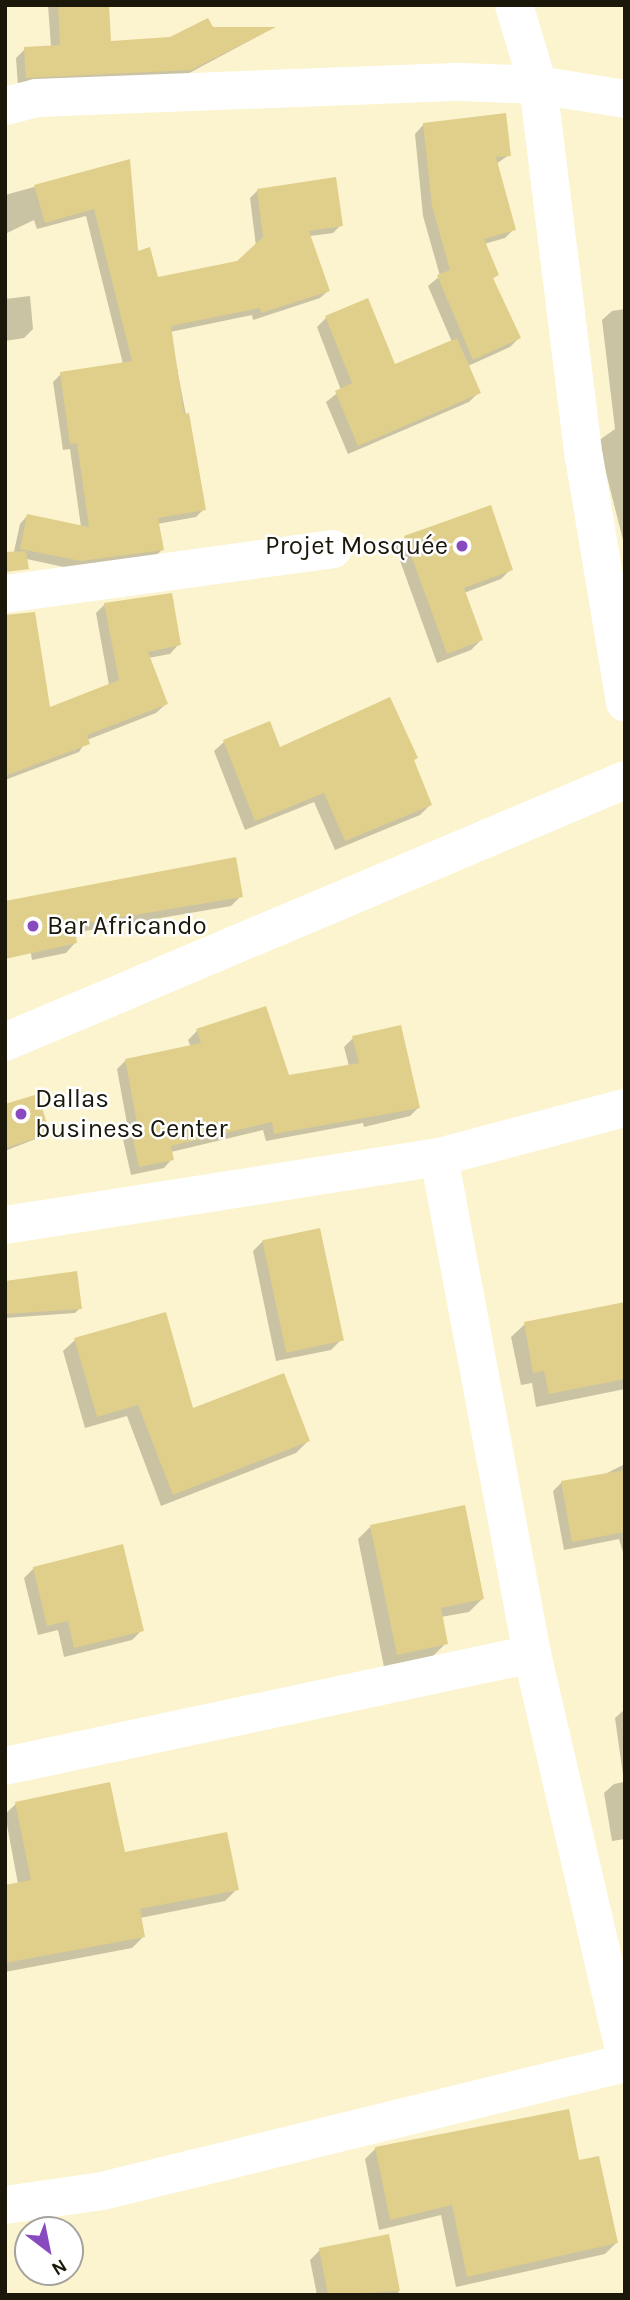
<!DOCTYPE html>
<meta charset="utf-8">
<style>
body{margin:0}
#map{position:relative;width:630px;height:2300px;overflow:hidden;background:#fcf4ce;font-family:Karla,sans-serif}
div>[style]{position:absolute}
.shadow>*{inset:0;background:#0003}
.building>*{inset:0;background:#dfcf8a;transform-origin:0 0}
.street>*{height:38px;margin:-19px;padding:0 19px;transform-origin:19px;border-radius:19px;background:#fff}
.dots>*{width:19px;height:19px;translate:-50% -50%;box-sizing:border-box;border:4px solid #fff;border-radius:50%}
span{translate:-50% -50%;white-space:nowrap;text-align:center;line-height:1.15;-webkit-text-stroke:5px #fff;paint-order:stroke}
.poi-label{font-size:26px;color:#1b180a}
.right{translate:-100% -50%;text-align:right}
.left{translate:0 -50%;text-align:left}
.frame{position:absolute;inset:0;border:7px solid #1b180a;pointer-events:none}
.north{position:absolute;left:14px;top:2216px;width:70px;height:70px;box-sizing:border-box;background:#fff;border:2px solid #a4a39d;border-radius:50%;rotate:148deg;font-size:19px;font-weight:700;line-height:28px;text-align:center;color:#1b180a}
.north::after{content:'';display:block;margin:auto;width:24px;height:32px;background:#894abf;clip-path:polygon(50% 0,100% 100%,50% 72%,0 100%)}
</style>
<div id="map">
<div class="shadow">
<div style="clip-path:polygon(48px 5px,107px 5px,109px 43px,264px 33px,180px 78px,18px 86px,16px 58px,25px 49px,51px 47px)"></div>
<div style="clip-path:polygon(424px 124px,509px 155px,496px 164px,514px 229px,505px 238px,484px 244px,497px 274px,492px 280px,519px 338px,510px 347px,468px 366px,479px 392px,469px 402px,348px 454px,326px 402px,341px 390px,317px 327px,326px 318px,394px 367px,452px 342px,428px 286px,440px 276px,423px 216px,415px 134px)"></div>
<div style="clip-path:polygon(128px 161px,137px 253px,157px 279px,238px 262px,256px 246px,250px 198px,258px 190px,341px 225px,333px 233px,310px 236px,328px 291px,320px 298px,253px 320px,252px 315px,170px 332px,204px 509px,196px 517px,157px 524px,162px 550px,154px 557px,73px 569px,13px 556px,20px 524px,27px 516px,81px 527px,70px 449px,63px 450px,53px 382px,61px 374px,123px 364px,86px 216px,37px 229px,34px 220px,5px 234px,5px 195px)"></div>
<div style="clip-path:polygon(30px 296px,33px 329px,24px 338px,5px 341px,5px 299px)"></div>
<div style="clip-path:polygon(625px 309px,625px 544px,624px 544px,598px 441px,615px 429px,602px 320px,612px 311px)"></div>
<div style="clip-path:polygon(405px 538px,511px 569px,501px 579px,464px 593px,481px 640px,471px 650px,437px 663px,395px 547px)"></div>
<div style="clip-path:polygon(105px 604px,179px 644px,170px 654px,148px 658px,166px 704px,156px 713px,87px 740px,79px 752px,5px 780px,5px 617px,48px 709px,109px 685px,96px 613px)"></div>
<div style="clip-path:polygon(224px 742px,413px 761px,430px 805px,420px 815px,335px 850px,314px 802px,245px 830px,214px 751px)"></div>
<div style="clip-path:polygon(241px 896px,231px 906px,73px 933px,75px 943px,66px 953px,32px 960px,24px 907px)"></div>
<div style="clip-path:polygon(197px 1031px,288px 1077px,349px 1066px,344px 1047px,353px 1038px,419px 1107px,410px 1116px,364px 1127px,363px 1123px,266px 1141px,263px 1130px,171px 1152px,172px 1159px,164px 1168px,131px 1175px,122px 1135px,128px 1129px,117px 1069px,126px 1060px,191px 1047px,188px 1040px)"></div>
<div style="clip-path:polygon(5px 1106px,48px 1134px,5px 1151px)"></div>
<div style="clip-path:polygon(263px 1241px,341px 1340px,331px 1350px,276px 1361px,253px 1251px)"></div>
<div style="clip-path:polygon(5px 1283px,80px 1308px,75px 1313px,5px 1318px)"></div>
<div style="clip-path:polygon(625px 1304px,625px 1389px,536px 1407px,532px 1383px,521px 1385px,511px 1337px,525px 1324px)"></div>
<div style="clip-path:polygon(75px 1340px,192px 1410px,308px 1441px,296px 1453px,161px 1506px,127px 1416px,85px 1428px,63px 1351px)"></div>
<div style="clip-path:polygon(625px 1464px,625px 1559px,619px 1539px,564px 1550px,553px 1491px,562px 1482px,603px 1475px)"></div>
<div style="clip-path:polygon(371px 1526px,482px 1599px,469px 1612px,441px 1617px,446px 1643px,433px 1656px,384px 1667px,358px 1539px)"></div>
<div style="clip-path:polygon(34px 1568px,142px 1630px,132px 1640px,64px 1657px,58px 1630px,38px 1635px,24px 1578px)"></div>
<div style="clip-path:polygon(625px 1709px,625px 1839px,612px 1841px,604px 1793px,614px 1784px,624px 1782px,615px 1718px)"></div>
<div style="clip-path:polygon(16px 1804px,123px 1854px,237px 1889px,225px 1901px,140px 1918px,144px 1936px,132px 1948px,5px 1972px,5px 1887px,18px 1884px,5px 1814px)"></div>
<div style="clip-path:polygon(376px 2148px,578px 2162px,616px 2243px,605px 2254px,456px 2287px,441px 2215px,379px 2230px,365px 2159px)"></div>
<div style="clip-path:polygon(388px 2236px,399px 2295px,317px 2295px,310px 2260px,320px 2250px)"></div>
</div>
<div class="building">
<div style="clip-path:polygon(58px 5px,109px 5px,111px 41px,170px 37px,208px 18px,213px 27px,276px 27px,191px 70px,26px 78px,24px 47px,60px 45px)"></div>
<div style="clip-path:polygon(506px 113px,511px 156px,496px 157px,516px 230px,484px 239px,499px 275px,493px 278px,521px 338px,473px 360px,437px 275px,450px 270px,432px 206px,423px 123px)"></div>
<div style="clip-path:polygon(130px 159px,138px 251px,150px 247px,158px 277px,237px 261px,263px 237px,257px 189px,336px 177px,343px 226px,309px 231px,330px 291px,261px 313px,260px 308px,171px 326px,184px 414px,189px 413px,206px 510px,158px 518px,164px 550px,81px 561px,20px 549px,27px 514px,89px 527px,77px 443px,70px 444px,60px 372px,132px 361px,94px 209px,45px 223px,34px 185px)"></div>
<div style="clip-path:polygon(368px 298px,395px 364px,457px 338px,481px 393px,358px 446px,335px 391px,352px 383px,325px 316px)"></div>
<div style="clip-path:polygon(491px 505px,513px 570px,464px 588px,483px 640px,447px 654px,404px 536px)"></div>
<div style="clip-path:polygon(26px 551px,29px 569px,5px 572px,5px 552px)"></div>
<div style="clip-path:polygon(172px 593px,181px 645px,148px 652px,168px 704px,87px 735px,90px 744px,5px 776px,5px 615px,35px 612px,50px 707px,119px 680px,104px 603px)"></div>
<div style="clip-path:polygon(390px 697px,418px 758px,414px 760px,432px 805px,345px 841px,324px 793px,255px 821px,223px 740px,270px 721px,280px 747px)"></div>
<div style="clip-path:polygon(236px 857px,243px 897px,74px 925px,77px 943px,5px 959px,5px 901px)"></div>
<div style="clip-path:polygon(266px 1006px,289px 1075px,359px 1063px,352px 1036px,401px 1025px,420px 1108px,274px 1134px,272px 1122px,171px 1146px,174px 1160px,139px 1167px,130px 1125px,137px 1123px,125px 1059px,201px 1043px,196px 1029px)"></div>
<div style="clip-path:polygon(38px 1094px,50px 1134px,5px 1148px,5px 1104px)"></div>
<div style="left:320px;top:1228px;width:115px;height:59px;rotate:78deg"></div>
<div style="clip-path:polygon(77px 1271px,82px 1309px,5px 1314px,5px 1281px)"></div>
<div style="clip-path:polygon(625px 1302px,625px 1379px,549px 1394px,544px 1371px,533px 1373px,524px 1322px)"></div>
<div style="clip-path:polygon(166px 1312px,193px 1408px,284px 1373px,310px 1441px,173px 1495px,138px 1405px,97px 1417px,74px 1338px)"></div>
<div style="clip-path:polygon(625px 1470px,625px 1532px,572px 1542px,561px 1481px)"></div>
<div style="clip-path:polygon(465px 1505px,484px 1599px,441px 1608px,448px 1644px,397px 1655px,370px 1525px)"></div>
<div style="clip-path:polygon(123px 1544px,144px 1631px,74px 1648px,68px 1621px,47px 1626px,33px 1567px)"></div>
<div style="clip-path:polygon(110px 1782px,125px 1852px,227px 1832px,239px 1890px,140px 1909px,145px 1937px,5px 1963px,5px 1885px,31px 1880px,15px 1802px)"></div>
<div style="clip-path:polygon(569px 2109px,579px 2160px,599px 2156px,618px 2243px,467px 2277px,452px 2205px,390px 2220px,375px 2147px)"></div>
<div style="clip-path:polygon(389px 2234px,400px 2291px,328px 2295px,319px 2248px)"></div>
</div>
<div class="street">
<div style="left:514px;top:5px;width:84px;rotate:73.3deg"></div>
<div style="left:538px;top:85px;width:375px;rotate:83deg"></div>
<div style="left:584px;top:457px;width:249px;rotate:80.5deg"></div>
<div style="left:5px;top:106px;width:32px;rotate:-14deg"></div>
<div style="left:36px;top:98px;width:425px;rotate:-2.2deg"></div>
<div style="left:461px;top:82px;width:77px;rotate:2.2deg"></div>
<div style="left:538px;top:85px;width:88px;rotate:9.1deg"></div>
<div style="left:5px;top:594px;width:331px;rotate:-7.8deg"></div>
<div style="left:5px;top:1042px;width:673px;rotate:-22.91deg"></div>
<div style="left:439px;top:1157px;width:506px;rotate:79.4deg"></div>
<div style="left:532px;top:1654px;width:410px;rotate:76.9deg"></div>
<div style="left:5px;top:1225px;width:439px;rotate:-8.9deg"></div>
<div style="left:439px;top:1157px;width:192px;rotate:-14.8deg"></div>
<div style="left:5px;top:1766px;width:539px;rotate:-12deg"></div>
<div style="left:5px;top:2205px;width:98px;rotate:-8.2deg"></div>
<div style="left:102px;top:2191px;width:538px;rotate:-13.75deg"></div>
</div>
<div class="dots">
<div style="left:462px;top:546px;background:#894abf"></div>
<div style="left:33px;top:926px;background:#894abf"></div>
<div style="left:21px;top:1114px;background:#894abf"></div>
</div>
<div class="poi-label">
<span class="right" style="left:448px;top:546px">Projet Mosquée</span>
<span class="left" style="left:47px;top:926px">Bar Africando</span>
<span class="left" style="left:35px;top:1114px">Dallas<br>business Center</span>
</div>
<div class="frame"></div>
<div class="north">N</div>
</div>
